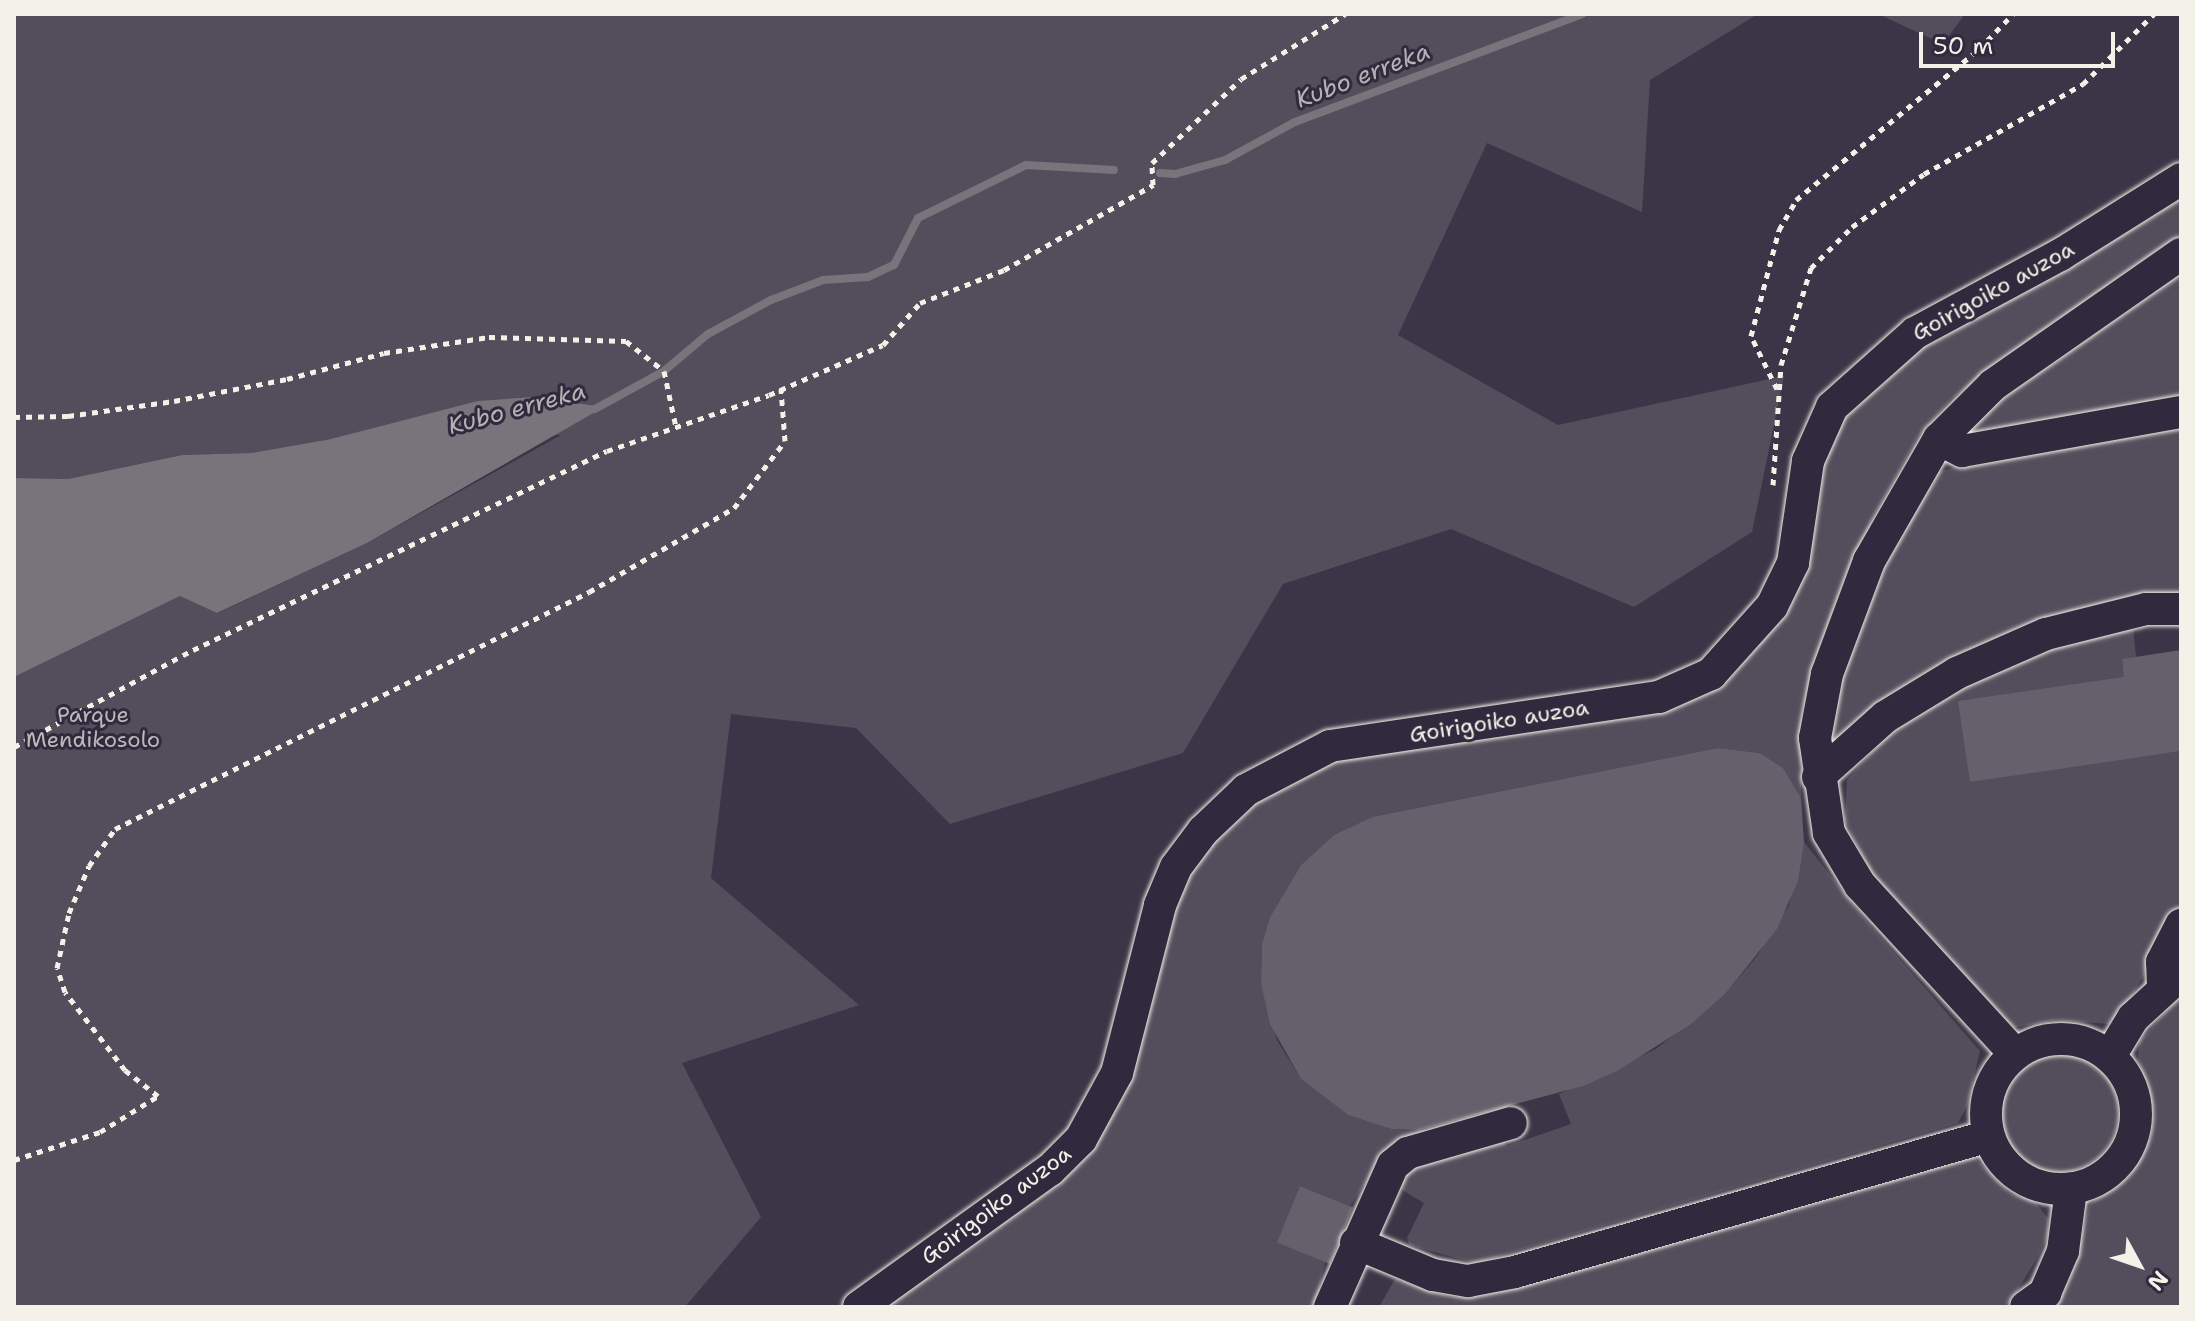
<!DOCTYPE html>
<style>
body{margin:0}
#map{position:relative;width:2195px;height:1321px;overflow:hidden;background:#3b3647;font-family:"Shantell Sans",sans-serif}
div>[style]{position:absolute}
.green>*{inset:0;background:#534e5c}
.round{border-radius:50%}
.water>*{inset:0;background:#78747b}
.stream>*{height:8px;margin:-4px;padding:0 4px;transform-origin:4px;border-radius:4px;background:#78747b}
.building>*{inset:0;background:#65616c;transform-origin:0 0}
.path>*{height:5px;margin-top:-2.5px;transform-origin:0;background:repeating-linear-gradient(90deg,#f4f1e8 0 6px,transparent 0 12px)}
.roads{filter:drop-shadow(0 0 2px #f4f1e8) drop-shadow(0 0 2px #f4f1e8)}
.minor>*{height:32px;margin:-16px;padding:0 16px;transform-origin:16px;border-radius:16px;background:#2f2a3d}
.minor>.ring{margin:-16px;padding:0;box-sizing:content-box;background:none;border:32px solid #2f2a3d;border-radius:50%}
span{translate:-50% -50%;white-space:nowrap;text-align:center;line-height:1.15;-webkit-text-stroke:6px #2f2a3d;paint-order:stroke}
.street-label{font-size:22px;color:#f4f1e8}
.park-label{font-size:22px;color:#bcb8b7}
.water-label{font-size:24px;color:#b6b2b2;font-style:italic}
.frame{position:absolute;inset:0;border:16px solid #f4f1e8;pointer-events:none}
.north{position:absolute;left:2099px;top:1225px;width:80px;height:80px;-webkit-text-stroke:6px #2f2a3d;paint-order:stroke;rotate:130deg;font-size:22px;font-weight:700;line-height:32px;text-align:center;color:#f4f1e8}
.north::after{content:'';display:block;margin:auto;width:28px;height:36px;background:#f4f1e8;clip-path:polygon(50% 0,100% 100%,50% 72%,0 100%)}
.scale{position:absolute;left:1919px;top:32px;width:196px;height:36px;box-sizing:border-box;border:4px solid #f4f1e8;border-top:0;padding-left:10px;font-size:24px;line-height:28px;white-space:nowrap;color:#f4f1e8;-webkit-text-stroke:6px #2f2a3d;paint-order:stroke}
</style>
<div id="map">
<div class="green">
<div style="clip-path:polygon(14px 14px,1758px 14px,1650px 80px,1642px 212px,1487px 143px,1398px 335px,1558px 425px,1784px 376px,1752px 532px,1634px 607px,1451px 529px,1283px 584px,1183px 753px,950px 824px,856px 728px,731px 714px,711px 878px,859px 1005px,682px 1063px,761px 1217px,685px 1307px,14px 1307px,14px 677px,180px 596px,218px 613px,367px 543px,561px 435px,331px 439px,251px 453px,182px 455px,68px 479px,14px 478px)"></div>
<div style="clip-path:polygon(1878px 14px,1965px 14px,1943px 44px)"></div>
<div style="clip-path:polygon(2181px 179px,2181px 235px,1951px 399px,1917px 438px,1873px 517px,1802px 709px,1801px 798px,1783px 768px,1760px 753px,1718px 748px,1372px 817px,1334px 835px,1301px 865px,1270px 917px,1262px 943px,1261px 983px,1277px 1040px,1301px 1079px,1348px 1115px,1391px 1129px,1432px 1131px,1381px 1159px,1350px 1206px,1300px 1186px,1325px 1262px,1315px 1307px,859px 1307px,1081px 1139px,1176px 867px,1297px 760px,1659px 697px,1772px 606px,1808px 461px,1879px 361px)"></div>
<div style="clip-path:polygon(2181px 269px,2181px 403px,1971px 434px,1964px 430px,2059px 352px)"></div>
<div style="clip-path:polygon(2181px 421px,2181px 594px,2004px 638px,1902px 687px,1837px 742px,1830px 740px,1828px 733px,1849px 647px,1891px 545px,1936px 473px,2018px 447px)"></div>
<div style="clip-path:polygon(2133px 626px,2136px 657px,2122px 660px,2136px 757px,2181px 751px,2181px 913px,2131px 997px,2109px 1024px,2056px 1020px,2012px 1028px,1873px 878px,1845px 820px,1847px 780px,1883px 740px,1951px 690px,2069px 640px)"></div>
<div style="clip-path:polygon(1804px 842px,1868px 923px,1980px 1051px,1967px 1106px,1958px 1123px,1475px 1263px,1409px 1245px,1407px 1238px,1424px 1203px,1399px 1188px,1400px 1170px,1502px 1137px,1507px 1146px,1571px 1124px,1559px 1094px,1656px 1049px,1726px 993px,1757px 956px,1789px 905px)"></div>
<div style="clip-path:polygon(2181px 995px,2181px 1307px,2052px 1307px,2069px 1281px,2090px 1204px,2131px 1174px,2151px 1137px,2154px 1113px,2138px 1059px,2139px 1042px)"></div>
<div class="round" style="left:1998px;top:1052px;width:120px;height:120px"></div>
<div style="clip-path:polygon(1975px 1158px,2009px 1193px,2034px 1201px,2048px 1218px,2048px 1234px,2039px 1255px,2011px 1301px,2002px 1307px,1379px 1307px,1395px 1279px,1450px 1297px,1473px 1297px,1958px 1159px)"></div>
</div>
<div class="water">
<div style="clip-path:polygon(533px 397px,604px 407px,367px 543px,217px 613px,180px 596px,14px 677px,14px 478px,68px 479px,182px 455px,251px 453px,331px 439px,478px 401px)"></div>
</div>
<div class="stream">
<div style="left:1160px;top:173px;width:15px;rotate:4deg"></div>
<div style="left:1175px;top:174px;width:52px;rotate:-15.6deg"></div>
<div style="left:1225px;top:160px;width:80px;rotate:-28.5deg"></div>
<div style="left:1295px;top:122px;width:307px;rotate:-20.6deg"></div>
<div style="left:595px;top:409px;width:79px;rotate:-28.8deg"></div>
<div style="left:664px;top:371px;width:57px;rotate:-40.1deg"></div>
<div style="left:708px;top:334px;width:72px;rotate:-28.4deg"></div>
<div style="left:771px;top:300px;width:56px;rotate:-21deg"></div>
<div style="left:823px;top:280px;width:45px;rotate:-3.8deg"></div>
<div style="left:868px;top:277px;width:29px;rotate:-25deg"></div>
<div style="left:894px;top:265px;width:53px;rotate:-62.9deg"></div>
<div style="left:918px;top:218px;width:120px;rotate:-26.1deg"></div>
<div style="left:1026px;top:165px;width:88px;rotate:3.3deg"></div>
</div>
<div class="building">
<div style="clip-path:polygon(2181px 650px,2181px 751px,1970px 782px,1958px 701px,2124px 677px,2122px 659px)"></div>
<div style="clip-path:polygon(1718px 748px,1760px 753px,1783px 768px,1801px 798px,1804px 842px,1798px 881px,1777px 929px,1726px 993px,1691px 1024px,1619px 1070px,1583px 1086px,1419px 1130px,1391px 1129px,1348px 1115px,1301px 1079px,1270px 1024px,1261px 983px,1262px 943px,1270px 917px,1301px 865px,1334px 835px,1372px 817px)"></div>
<div style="left:1300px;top:1186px;width:57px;height:61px;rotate:22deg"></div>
</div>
<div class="path">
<div style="left:1777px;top:389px;width:59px;rotate:-116.1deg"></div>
<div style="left:1751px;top:336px;width:110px;rotate:-75.2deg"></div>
<div style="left:1779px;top:230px;width:34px;rotate:-60deg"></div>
<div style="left:1796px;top:200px;width:237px;rotate:-39.5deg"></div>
<div style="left:1979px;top:49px;width:49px;rotate:-45.8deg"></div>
<div style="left:14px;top:417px;width:54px;rotate:-1.1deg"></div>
<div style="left:68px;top:416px;width:107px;rotate:-8.1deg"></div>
<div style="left:174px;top:401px;width:115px;rotate:-11deg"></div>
<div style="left:287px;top:379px;width:100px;rotate:-15deg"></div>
<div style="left:384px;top:353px;width:106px;rotate:-8.7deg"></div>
<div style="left:489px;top:337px;width:137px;rotate:1.7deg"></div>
<div style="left:626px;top:341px;width:48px;rotate:38.3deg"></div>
<div style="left:664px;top:371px;width:57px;rotate:77.9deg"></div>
<div style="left:1773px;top:485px;width:120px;rotate:-86.2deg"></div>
<div style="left:1781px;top:365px;width:102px;rotate:-72.8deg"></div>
<div style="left:1811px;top:268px;width:58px;rotate:-45deg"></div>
<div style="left:1852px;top:227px;width:89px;rotate:-36.4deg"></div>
<div style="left:1924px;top:174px;width:183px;rotate:-29.5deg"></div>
<div style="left:2083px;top:84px;width:100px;rotate:-44.6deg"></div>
<div style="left:14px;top:747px;width:204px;rotate:-28.5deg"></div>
<div style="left:193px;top:650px;width:459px;rotate:-25.7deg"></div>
<div style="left:607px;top:451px;width:171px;rotate:-19.1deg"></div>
<div style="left:769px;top:395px;width:124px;rotate:-23.7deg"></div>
<div style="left:883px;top:345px;width:56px;rotate:-48.6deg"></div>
<div style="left:920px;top:303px;width:90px;rotate:-21.4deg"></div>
<div style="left:1004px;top:270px;width:172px;rotate:-29.7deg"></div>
<div style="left:1153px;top:185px;width:22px;rotate:-93deg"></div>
<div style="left:1152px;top:163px;width:122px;rotate:-43.3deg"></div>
<div style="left:1241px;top:79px;width:123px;rotate:-32deg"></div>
<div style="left:14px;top:1160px;width:90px;rotate:-18deg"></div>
<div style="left:100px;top:1132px;width:68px;rotate:-31.8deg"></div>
<div style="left:158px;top:1096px;width:42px;rotate:-141.8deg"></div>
<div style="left:125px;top:1070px;width:98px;rotate:-127.6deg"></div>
<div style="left:65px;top:992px;width:25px;rotate:-108deg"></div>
<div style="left:57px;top:968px;width:56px;rotate:-77.7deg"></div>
<div style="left:69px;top:913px;width:51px;rotate:-66.9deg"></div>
<div style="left:89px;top:866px;width:45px;rotate:-54.9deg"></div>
<div style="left:115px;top:829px;width:530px;rotate:-26.57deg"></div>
<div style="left:589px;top:592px;width:168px;rotate:-30.1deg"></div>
<div style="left:734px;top:508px;width:84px;rotate:-52.7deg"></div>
<div style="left:785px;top:441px;width:52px;rotate:-94.4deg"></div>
</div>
<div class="roads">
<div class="minor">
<div style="left:1939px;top:439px;width:26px;rotate:28deg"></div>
<div style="left:1962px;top:451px;width:222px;rotate:-10.1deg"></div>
<div style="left:1818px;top:777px;width:90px;rotate:-41.8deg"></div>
<div style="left:1885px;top:717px;width:84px;rotate:-31.4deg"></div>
<div style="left:1957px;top:673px;width:97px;rotate:-23.7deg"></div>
<div style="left:2046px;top:634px;width:103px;rotate:-14deg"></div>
<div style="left:2146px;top:609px;width:35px"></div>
<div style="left:2163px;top:988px;width:26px;rotate:-92deg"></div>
<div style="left:2162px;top:962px;width:42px;rotate:-62.8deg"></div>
<div class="ring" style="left:1986px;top:1039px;width:118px;height:118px"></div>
<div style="left:2015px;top:1054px;width:229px;rotate:-132.5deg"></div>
<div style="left:1860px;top:885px;width:61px;rotate:-120.8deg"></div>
<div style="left:1829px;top:833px;width:96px;rotate:-98.4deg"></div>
<div style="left:1815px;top:738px;width:65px;rotate:-79.4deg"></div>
<div style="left:1827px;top:674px;width:121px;rotate:-69.6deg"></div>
<div style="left:1869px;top:561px;width:141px;rotate:-60.2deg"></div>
<div style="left:1939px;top:439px;width:76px;rotate:-45deg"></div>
<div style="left:1993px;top:385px;width:229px;rotate:-34.9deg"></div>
<div style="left:2110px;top:1056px;width:44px;rotate:-58.8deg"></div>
<div style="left:2133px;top:1018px;width:65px;rotate:-42.5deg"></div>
<div style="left:1356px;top:1243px;width:83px;rotate:22.6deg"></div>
<div style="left:1433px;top:1275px;width:36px;rotate:10deg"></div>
<div style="left:1468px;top:1281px;width:48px;rotate:-10.8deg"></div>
<div style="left:1515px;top:1272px;width:493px;rotate:-16deg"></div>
<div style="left:859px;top:1307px;width:235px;rotate:-35.7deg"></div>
<div style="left:1050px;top:1170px;width:44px;rotate:-45deg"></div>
<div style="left:1081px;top:1139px;width:75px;rotate:-61.4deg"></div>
<div style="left:1117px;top:1073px;width:173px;rotate:-75.6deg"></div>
<div style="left:1160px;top:905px;width:41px;rotate:-67.2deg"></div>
<div style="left:1176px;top:867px;width:45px;rotate:-53.1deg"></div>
<div style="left:1203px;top:831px;width:59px;rotate:-43.6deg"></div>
<div style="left:1246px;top:790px;width:95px;rotate:-27.6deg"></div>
<div style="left:1330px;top:746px;width:333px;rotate:-8.5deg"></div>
<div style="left:1659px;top:697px;width:57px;rotate:-23.9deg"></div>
<div style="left:1711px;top:674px;width:91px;rotate:-48.1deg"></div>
<div style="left:1772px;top:606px;width:48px;rotate:-64deg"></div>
<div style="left:1793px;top:563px;width:103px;rotate:-81.6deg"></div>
<div style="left:1808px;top:461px;width:59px;rotate:-66deg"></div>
<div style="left:1832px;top:407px;width:111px;rotate:-41.7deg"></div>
<div style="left:1915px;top:333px;width:165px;rotate:-28.3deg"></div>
<div style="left:2060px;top:255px;width:143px;rotate:-32.1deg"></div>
<div style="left:1330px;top:1307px;width:155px;rotate:-66.1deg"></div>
<div style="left:1393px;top:1165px;width:19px;rotate:-39deg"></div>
<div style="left:1408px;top:1153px;width:107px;rotate:-16.2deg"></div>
<div style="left:2026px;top:1307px;width:24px;rotate:-36deg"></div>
<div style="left:2045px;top:1293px;width:46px;rotate:-66.8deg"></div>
<div style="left:2063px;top:1251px;width:63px;rotate:-82.6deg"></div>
</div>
</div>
<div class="street-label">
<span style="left:1993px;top:291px;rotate:-29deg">Goirigoiko auzoa</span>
<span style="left:1499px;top:721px;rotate:-9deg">Goirigoiko auzoa</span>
<span style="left:996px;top:1205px;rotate:-37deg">Goirigoiko auzoa</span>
</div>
<div class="park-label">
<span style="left:93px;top:727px">Parque<br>Mendikosolo</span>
</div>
<div class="water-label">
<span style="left:1363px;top:76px;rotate:-21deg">Kubo erreka</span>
<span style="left:517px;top:409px;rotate:-15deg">Kubo erreka</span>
</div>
<div class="frame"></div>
<div class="north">N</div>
<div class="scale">50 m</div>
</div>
